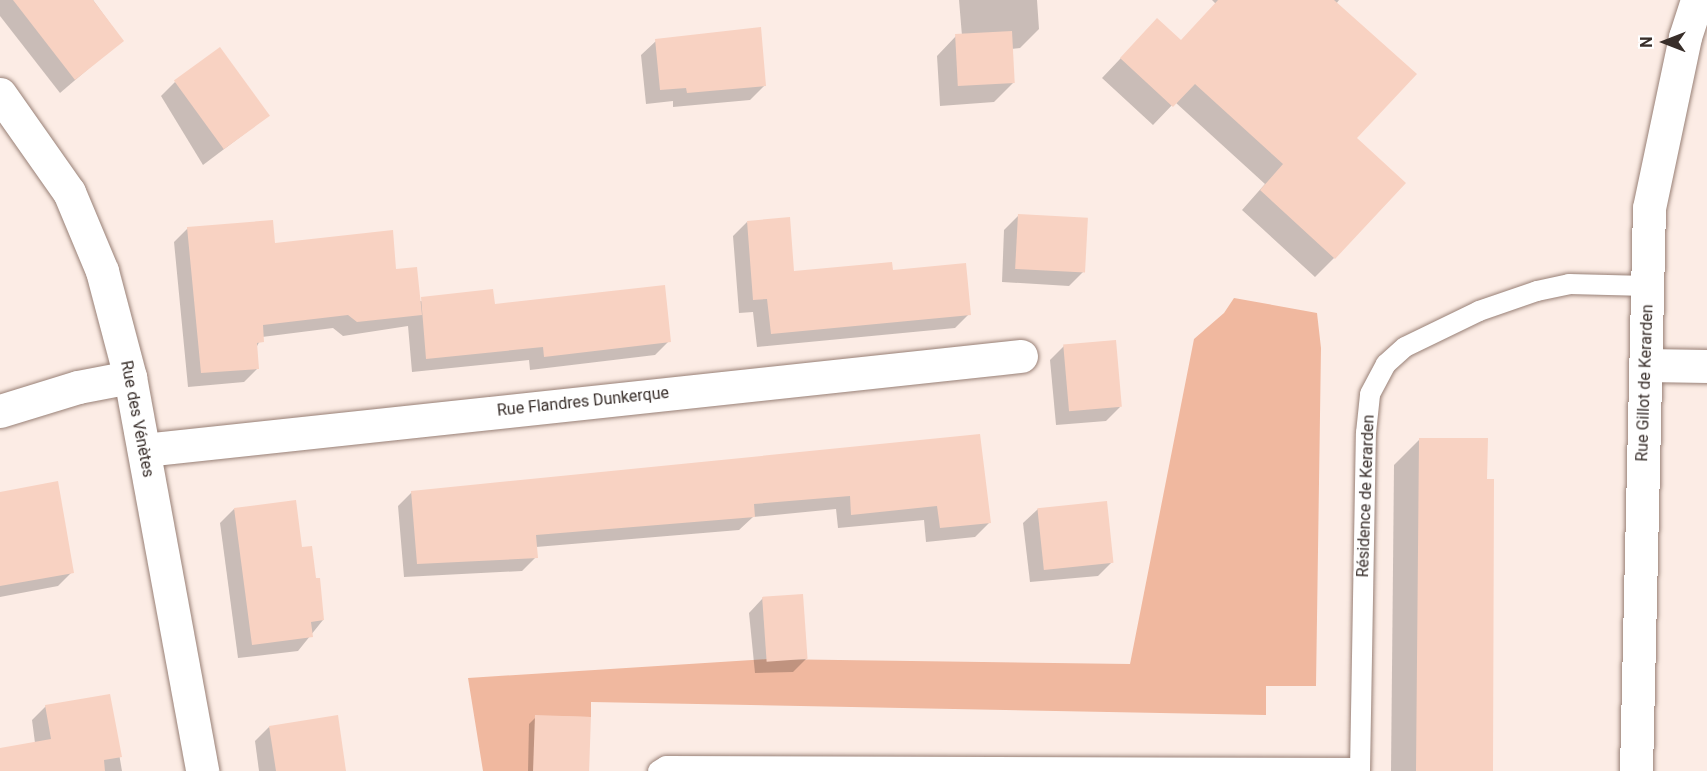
<!DOCTYPE html>
<meta charset="utf-8">
<style>
body{margin:0}
#map{position:relative;width:1707px;height:771px;overflow:hidden;background:#fcece5;font-family:Roboto,sans-serif}
div>[style]{position:absolute}
.green>*{inset:0;background:#f0b89f}
.shadow>*{inset:0;background:#0003}
.building>*{inset:0;background:#f8d2c2;transform-origin:0 0}
.roads{filter:drop-shadow(0 0 2px #988076) drop-shadow(0 0 2px #988076)}
.service>*{height:20px;margin:-10px;padding:0 10px;transform-origin:10px;border-radius:10px;background:#fff}
.minor>*{height:33px;margin:-16.5px;padding:0 16.5px;transform-origin:16.5px;border-radius:16.5px;background:#fff}
.tertiary>*{height:33px;margin:-16.5px;padding:0 16.5px;transform-origin:16.5px;border-radius:16.5px;background:#fff}
span{translate:-50% -50%;white-space:nowrap;text-align:center;line-height:1.15;-webkit-text-stroke:4.5px #fff;paint-order:stroke}
.street-label{font-size:16px;color:#382e2a}
.north{position:absolute;left:1635px;top:12px;width:60px;height:60px;-webkit-text-stroke:4px #fff;paint-order:stroke;rotate:270deg;font-size:16px;font-weight:700;line-height:24px;text-align:center;color:#382e2a}
.north::after{content:'';display:block;margin:auto;width:21px;height:27px;background:#382e2a;clip-path:polygon(50% 0,100% 100%,50% 72%,0 100%)}
</style>
<div id="map">
<div class="green">
<div style="clip-path:polygon(1234px 298px,1317px 313px,1321px 348px,1316px 686px,1266px 686px,1266px 715px,591px 702px,591px 717px,536px 716px,534px 771px,483px 771px,468px 678px,768px 659px,1130px 664px,1194px 339px,1224px 313px)"></div>
</div>
<div class="shadow">
<div style="clip-path:polygon(0 0,93px 0,122px 40px,60px 93px,0 16px)"></div>
<div style="clip-path:polygon(959px 0,1037px 0,1039px 29px,1020px 48px,1011px 49px,1013px 83px,994px 102px,940px 106px,937px 56px,956px 36px,962px 36px)"></div>
<div style="clip-path:polygon(1212px 0,1339px 0,1336px 4px,1354px 138px,1334px 258px,1315px 277px,1242px 210px,1265px 184px,1175px 102px,1153px 125px,1102px 78px,1138px 40px,1181px 41px,1216px 4px)"></div>
<div style="clip-path:polygon(656px 41px,765px 85px,750px 100px,673px 107px,673px 101px,646px 104px,641px 55px)"></div>
<div style="clip-path:polygon(175px 82px,268px 116px,203px 165px,161px 96px)"></div>
<div style="clip-path:polygon(1018px 216px,1083px 272px,1069px 286px,1002px 282px,1004px 230px)"></div>
<div style="clip-path:polygon(747px 222px,793px 273px,891px 272px,969px 314px,955px 328px,757px 347px,753px 312px,739px 313px,733px 236px)"></div>
<div style="clip-path:polygon(188px 228px,395px 271px,419px 301px,493px 306px,669px 341px,655px 355px,530px 370px,529px 360px,412px 372px,408px 326px,343px 336px,333px 328px,262px 337px,256px 348px,258px 368px,244px 382px,188px 387px,174px 242px)"></div>
<div style="clip-path:polygon(1064px 346px,1120px 407px,1106px 421px,1056px 425px,1050px 360px)"></div>
<div style="clip-path:polygon(979px 436px,989px 523px,975px 537px,926px 542px,924px 520px,838px 528px,836px 509px,753px 517px,739px 530px,536px 547px,536px 557px,522px 571px,404px 577px,398px 506px,412px 492px)"></div>
<div style="clip-path:polygon(1420px 439px,1491px 771px,1391px 771px,1394px 465px)"></div>
<div style="clip-path:polygon(0 493px,72px 572px,58px 586px,0 597px)"></div>
<div style="clip-path:polygon(234px 509px,301px 549px,323px 620px,298px 651px,238px 658px,220px 523px)"></div>
<div style="clip-path:polygon(1038px 509px,1112px 562px,1098px 576px,1030px 582px,1023px 523px)"></div>
<div style="clip-path:polygon(763px 598px,807px 658px,793px 672px,755px 673px,749px 613px)"></div>
<div style="clip-path:polygon(109px 695px,122px 771px,9px 771px,35px 743px,32px 720px,46px 706px)"></div>
<div style="clip-path:polygon(536px 717px,589px 771px,528px 771px,529px 724px)"></div>
<div style="clip-path:polygon(269px 727px,345px 771px,259px 771px,255px 741px)"></div>
</div>
<div class="building">
<div style="clip-path:polygon(13px 0,93px 0,124px 41px,75px 80px)"></div>
<div style="clip-path:polygon(1218px 0,1334px 0,1417px 74px,1357px 138px,1406px 183px,1335px 259px,1260px 190px,1283px 164px,1195px 84px,1173px 107px,1120px 58px,1157px 18px,1181px 40px)"></div>
<div style="clip-path:polygon(761px 27px,766px 86px,687px 93px,686px 88px,660px 90px,655px 39px)"></div>
<div style="left:1012px;top:31px;width:52px;height:57px;rotate:87deg"></div>
<div style="left:220px;top:47px;width:85px;height:57px;rotate:54deg"></div>
<div style="left:1018px;top:214px;width:70px;height:55px;rotate:3deg"></div>
<div style="clip-path:polygon(790px 217px,794px 271px,892px 262px,893px 270px,966px 263px,971px 315px,771px 334px,767px 299px,753px 300px,747px 221px)"></div>
<div style="clip-path:polygon(273px 220px,275px 243px,393px 230px,396px 269px,417px 267px,422px 315px,357px 322px,348px 315px,263px 325px,264px 342px,257px 343px,259px 369px,201px 373px,187px 227px)"></div>
<div style="clip-path:polygon(665px 285px,671px 342px,544px 357px,543px 347px,426px 359px,421px 297px,493px 289px,495px 304px)"></div>
<div style="left:1116px;top:340px;width:67px;height:53px;rotate:85deg"></div>
<div style="clip-path:polygon(980px 434px,991px 523px,940px 528px,937px 506px,851px 515px,850px 496px,754px 504px,755px 517px,536px 535px,538px 558px,417px 564px,411px 491px)"></div>
<div style="clip-path:polygon(1419px 438px,1488px 438px,1487px 479px,1494px 479px,1493px 771px,1416px 771px)"></div>
<div style="clip-path:polygon(58px 481px,74px 573px,0 586px,0 492px)"></div>
<div style="clip-path:polygon(296px 500px,302px 547px,312px 546px,316px 578px,320px 578px,324px 620px,311px 622px,313px 637px,252px 645px,234px 508px)"></div>
<div style="left:1107px;top:501px;width:62px;height:70px;rotate:84deg"></div>
<div style="left:803px;top:594px;width:65px;height:41px;rotate:86deg"></div>
<div style="clip-path:polygon(110px 694px,122px 757px,104px 760px,105px 771px,0 771px,0 748px,51px 739px,45px 705px)"></div>
<div style="clip-path:polygon(338px 715px,346px 771px,276px 771px,269px 726px)"></div>
<div style="left:535px;top:715px;width:56px;height:56px;rotate:2deg"></div>
</div>
<div class="roads">
<div class="service">
<div style="left:658px;top:771px;width:9px;rotate:-32deg"></div>
<div style="left:666px;top:766px;width:694px;rotate:0.17deg"></div>
<div style="left:1360px;top:771px;width:338px;rotate:-89deg"></div>
<div style="left:1366px;top:433px;width:39px;rotate:-84deg"></div>
<div style="left:1370px;top:394px;width:34px;rotate:-62deg"></div>
<div style="left:1386px;top:364px;width:25px;rotate:-42deg"></div>
<div style="left:1405px;top:347px;width:82px;rotate:-25.9deg"></div>
<div style="left:1479px;top:311px;width:61px;rotate:-19deg"></div>
<div style="left:1537px;top:291px;width:33px;rotate:-12deg"></div>
<div style="left:1569px;top:284px;width:78px;rotate:1.5deg"></div>
</div>
<div class="minor">
<div style="left:1646px;top:365px;width:61px;rotate:0.9deg"></div>
<div style="left:0;top:411px;width:82px;rotate:-17.1deg"></div>
<div style="left:78px;top:387px;width:53px;rotate:-10.9deg"></div>
<div style="left:144px;top:450px;width:882px;rotate:-6.12deg"></div>
<div style="left:1636px;top:771px;width:563px;rotate:-88.68deg"></div>
<div style="left:1649px;top:208px;width:175px;rotate:-78.1deg"></div>
<div style="left:1685px;top:37px;width:39px;rotate:-72deg"></div>
</div>
<div class="tertiary">
<div style="left:0;top:94px;width:120px;rotate:54.9deg"></div>
<div style="left:69px;top:192px;width:86px;rotate:67.3deg"></div>
<div style="left:102px;top:271px;width:110px;rotate:75.2deg"></div>
<div style="left:130px;top:377px;width:401px;rotate:79.6deg"></div>
</div>
</div>
<div class="street-label">
<span style="left:1645px;top:383px;rotate:-88deg">Rue Gillot de Kerarden</span>
<span style="left:583px;top:402px;rotate:-6deg">Rue Flandres Dunkerque</span>
<span style="left:137px;top:419px;rotate:79deg">Rue des Vénètes</span>
<span style="left:1366px;top:496px;rotate:-88deg">Résidence de Kerarden</span>
</div>
<div class="north">N</div>
</div>
